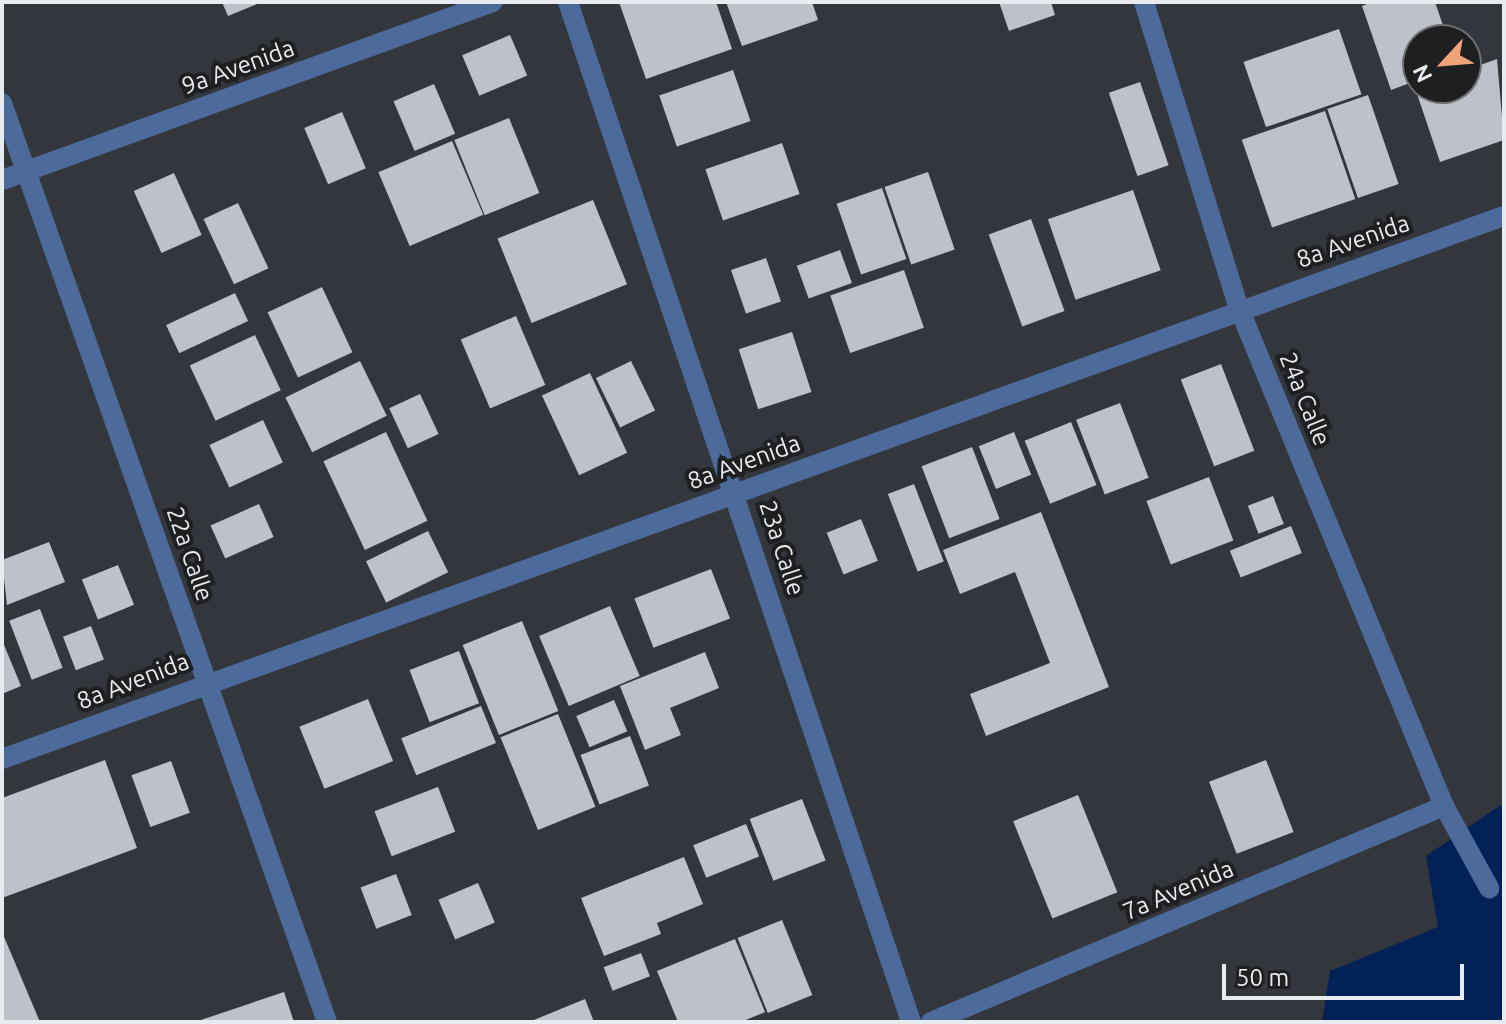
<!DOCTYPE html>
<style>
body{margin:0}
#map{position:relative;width:1506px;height:1024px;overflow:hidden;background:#33373d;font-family:Ubuntu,sans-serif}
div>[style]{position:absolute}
.water>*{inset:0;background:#022156}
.building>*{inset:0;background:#bdc1c9;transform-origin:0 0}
.minor>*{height:20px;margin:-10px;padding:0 10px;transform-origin:10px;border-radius:10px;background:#4c6a9a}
span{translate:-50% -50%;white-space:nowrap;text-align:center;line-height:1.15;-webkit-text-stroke:8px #1d1f21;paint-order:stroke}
.street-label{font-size:24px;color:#e8ebef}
.frame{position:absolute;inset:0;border:4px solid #e8ebef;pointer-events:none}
.north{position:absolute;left:1402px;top:24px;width:80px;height:80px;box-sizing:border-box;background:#1d1f21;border:2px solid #6e7173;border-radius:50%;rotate:244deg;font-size:22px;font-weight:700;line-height:32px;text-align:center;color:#e8ebef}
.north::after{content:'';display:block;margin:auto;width:28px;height:36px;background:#efa378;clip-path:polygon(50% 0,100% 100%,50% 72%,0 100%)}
.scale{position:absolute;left:1222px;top:964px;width:242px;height:36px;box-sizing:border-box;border:4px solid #e8ebef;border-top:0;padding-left:10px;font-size:24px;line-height:28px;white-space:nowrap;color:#e8ebef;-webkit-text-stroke:6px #1d1f21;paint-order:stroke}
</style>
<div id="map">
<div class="water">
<div style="clip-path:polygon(1504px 803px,1504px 1022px,1322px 1022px,1330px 971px,1438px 927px,1426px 856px)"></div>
</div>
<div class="building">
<div style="clip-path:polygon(222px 2px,262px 2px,228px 16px)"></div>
<div style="clip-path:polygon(619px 2px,716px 2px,732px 49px,646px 79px)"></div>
<div style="clip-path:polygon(726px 2px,812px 2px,818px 20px,742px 46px)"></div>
<div style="clip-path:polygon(999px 2px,1051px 2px,1055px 15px,1009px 31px)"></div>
<div style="clip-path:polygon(1372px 2px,1435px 2px,1448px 40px,1418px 40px,1418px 80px,1391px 90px,1362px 6px)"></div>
<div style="left:1339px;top:29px;width:69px;height:101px;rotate:71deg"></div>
<div style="left:510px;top:35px;width:44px;height:52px;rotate:67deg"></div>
<div style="clip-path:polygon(1497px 59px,1504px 140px,1440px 162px,1415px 88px,1466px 88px,1466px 70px)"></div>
<div style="left:733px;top:70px;width:54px;height:78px;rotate:71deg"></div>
<div style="left:1140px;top:82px;width:88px;height:33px;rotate:71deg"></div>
<div style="left:434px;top:84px;width:54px;height:44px;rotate:67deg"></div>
<div style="left:1368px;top:95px;width:94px;height:43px;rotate:71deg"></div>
<div style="left:1325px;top:111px;width:93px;height:88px;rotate:71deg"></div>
<div style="left:342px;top:112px;width:61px;height:41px;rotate:67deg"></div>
<div style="left:509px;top:118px;width:81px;height:59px;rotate:68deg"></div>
<div style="left:452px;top:141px;width:80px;height:80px;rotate:67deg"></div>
<div style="left:782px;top:143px;width:54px;height:81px;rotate:71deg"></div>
<div style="left:928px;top:172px;width:82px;height:46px;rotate:71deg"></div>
<div style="left:174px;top:173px;width:68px;height:44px;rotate:66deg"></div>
<div style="left:882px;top:188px;width:75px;height:48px;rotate:71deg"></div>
<div style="left:1133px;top:190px;width:85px;height:90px;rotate:71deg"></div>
<div style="left:593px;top:200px;width:91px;height:103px;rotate:68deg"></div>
<div style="left:238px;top:203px;width:72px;height:38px;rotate:65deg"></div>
<div style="left:1031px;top:219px;width:98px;height:45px;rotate:70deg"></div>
<div style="left:840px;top:250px;width:35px;height:46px;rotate:70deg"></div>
<div style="left:766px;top:258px;width:46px;height:37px;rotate:71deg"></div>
<div style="left:904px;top:270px;width:61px;height:78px;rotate:71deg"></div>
<div style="left:322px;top:287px;width:72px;height:60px;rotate:65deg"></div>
<div style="left:235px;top:293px;width:31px;height:76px;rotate:65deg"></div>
<div style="left:516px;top:316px;width:75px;height:60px;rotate:67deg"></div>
<div style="left:792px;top:332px;width:63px;height:56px;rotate:72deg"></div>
<div style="left:255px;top:335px;width:61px;height:72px;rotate:65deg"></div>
<div style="left:360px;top:361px;width:61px;height:83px;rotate:64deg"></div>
<div style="left:631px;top:361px;width:55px;height:39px;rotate:64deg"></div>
<div style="left:1221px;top:364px;width:93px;height:43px;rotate:69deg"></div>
<div style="left:590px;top:373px;width:88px;height:53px;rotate:65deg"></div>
<div style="left:420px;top:394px;width:44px;height:34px;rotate:65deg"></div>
<div style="left:1120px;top:403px;width:80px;height:47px;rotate:69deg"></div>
<div style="left:263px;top:420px;width:47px;height:59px;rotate:65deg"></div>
<div style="left:1071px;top:422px;width:68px;height:50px;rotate:68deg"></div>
<div style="left:386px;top:432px;width:98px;height:69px;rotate:65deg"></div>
<div style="left:1014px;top:432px;width:46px;height:38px;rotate:68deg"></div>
<div style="left:972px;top:447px;width:77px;height:54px;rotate:69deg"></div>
<div style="left:1209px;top:477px;width:68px;height:67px;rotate:69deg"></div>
<div style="left:914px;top:484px;width:83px;height:28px;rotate:69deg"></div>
<div style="left:1273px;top:496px;width:30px;height:27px;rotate:69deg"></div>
<div style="left:259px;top:504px;width:36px;height:53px;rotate:66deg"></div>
<div style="clip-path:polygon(1041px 512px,1109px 687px,986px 736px,970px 694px,1050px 663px,1015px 572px,960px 594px,943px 550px)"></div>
<div style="left:861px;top:519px;width:45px;height:37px;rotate:68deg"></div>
<div style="left:1291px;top:526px;width:29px;height:66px;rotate:68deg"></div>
<div style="left:428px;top:531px;width:46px;height:69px;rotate:64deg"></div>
<div style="clip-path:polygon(49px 542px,65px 582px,7px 605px,2px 560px)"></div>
<div style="left:118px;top:565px;width:43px;height:39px;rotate:68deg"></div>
<div style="left:711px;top:569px;width:53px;height:82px;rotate:69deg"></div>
<div style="left:610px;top:606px;width:76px;height:77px;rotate:67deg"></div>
<div style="left:40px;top:609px;width:63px;height:33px;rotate:69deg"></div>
<div style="left:522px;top:621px;width:97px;height:64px;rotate:68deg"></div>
<div style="left:91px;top:626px;width:36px;height:30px;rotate:69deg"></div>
<div style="clip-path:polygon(2px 640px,21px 686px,2px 694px)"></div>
<div style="left:459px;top:651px;width:56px;height:53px;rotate:69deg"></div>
<div style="clip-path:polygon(705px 652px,719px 688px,670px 708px,681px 735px,645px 750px,620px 686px)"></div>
<div style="left:368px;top:699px;width:67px;height:74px;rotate:68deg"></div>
<div style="left:614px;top:700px;width:34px;height:41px;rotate:67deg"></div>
<div style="left:481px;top:706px;width:40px;height:86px;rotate:68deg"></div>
<div style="left:558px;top:714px;width:100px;height:62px;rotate:68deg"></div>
<div style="left:630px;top:736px;width:53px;height:53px;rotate:69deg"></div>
<div style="clip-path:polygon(105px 760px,137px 848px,2px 898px,2px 798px)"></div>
<div style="left:1266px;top:760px;width:77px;height:61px;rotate:69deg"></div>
<div style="left:171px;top:761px;width:55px;height:42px;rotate:70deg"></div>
<div style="left:438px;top:787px;width:48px;height:68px;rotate:69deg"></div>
<div style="left:1078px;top:795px;width:105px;height:70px;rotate:68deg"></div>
<div style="left:802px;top:799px;width:66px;height:56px;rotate:69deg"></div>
<div style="left:746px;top:824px;width:35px;height:57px;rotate:68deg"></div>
<div style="clip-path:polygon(684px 857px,703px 904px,657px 923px,661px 934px,604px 956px,581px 898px)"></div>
<div style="left:396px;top:874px;width:44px;height:38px;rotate:69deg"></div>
<div style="left:478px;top:883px;width:43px;height:43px;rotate:67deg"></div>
<div style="left:782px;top:920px;width:81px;height:48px;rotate:68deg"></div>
<div style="clip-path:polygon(2px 932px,40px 1022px,2px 1022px)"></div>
<div style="clip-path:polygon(735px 939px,765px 1012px,741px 1022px,678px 1022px,657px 971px)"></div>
<div style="left:641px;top:953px;width:25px;height:40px;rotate:69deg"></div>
<div style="clip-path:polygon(284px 992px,294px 1022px,198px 1022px,198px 1021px)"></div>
<div style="clip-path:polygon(585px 999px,594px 1022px,529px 1022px)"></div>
</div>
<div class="minor">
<div style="left:568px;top:2px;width:1076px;rotate:71.41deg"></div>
<div style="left:1144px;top:2px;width:320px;rotate:72.8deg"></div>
<div style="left:1239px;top:308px;width:539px;rotate:67.63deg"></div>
<div style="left:1444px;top:806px;width:94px;rotate:61.2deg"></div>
<div style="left:2px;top:103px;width:975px;rotate:70.52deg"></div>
<div style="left:2px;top:180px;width:522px;rotate:-19.93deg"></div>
<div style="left:2px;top:759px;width:1597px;rotate:-19.88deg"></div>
<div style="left:931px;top:1022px;width:557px;rotate:-22.83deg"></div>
</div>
<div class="street-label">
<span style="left:238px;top:67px;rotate:-20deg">9a Avenida</span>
<span style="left:1353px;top:241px;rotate:-19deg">8a Avenida</span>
<span style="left:1305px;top:399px;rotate:68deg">24a Calle</span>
<span style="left:744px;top:462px;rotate:-20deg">8a Avenida</span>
<span style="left:782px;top:548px;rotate:72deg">23a Calle</span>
<span style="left:190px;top:554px;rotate:71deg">22a Calle</span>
<span style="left:133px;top:681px;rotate:-21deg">8a Avenida</span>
<span style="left:1178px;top:890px;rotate:-23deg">7a Avenida</span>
</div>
<div class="frame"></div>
<div class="north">N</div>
<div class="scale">50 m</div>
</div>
